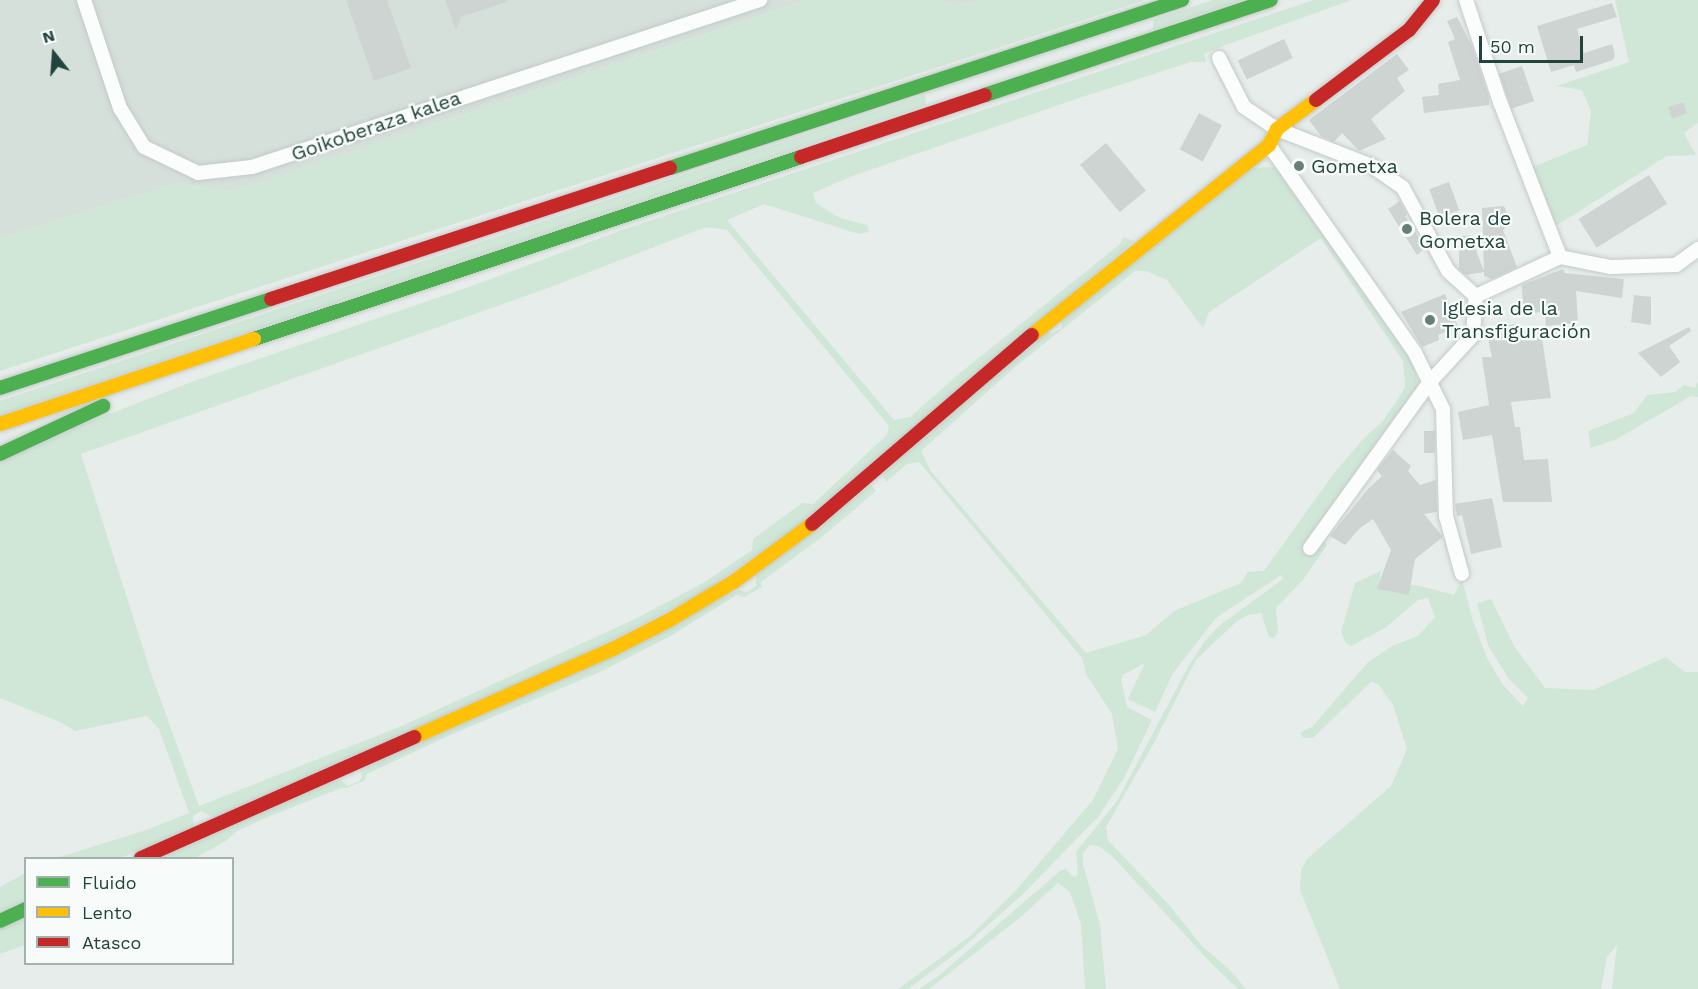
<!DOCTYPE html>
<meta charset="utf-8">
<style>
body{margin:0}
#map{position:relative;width:1698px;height:989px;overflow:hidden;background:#e7edea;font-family:"Work Sans",sans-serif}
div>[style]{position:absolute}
.built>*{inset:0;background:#d5e0db}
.green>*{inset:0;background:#d0e7d8}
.building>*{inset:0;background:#ced4d2;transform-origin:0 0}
.roads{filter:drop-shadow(0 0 2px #c4cac8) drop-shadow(0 0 2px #c4cac8)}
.street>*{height:14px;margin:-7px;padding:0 7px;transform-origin:7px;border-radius:7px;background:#fbfcfc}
.fast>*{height:14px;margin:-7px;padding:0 7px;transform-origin:7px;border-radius:7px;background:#4caf50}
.slow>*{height:14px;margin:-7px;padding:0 7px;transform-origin:7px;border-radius:7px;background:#ffc107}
.jam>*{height:14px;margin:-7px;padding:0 7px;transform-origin:7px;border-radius:7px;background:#c62828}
.dots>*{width:16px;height:16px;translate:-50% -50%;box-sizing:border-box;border:3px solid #f7fbf9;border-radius:50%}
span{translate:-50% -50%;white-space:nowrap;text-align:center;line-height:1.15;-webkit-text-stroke:4.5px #f7fbf9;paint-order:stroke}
.street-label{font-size:20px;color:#22443d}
.poi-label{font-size:20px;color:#22443d}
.left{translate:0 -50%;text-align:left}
.legend{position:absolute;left:24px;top:857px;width:210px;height:108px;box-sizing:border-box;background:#f7fbf9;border:2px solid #a2b2ae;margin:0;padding:8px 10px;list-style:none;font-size:18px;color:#22443d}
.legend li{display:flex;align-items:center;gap:12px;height:30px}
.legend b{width:30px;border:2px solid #a2b2ae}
.north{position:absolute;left:24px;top:24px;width:60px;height:60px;-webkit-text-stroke:4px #f7fbf9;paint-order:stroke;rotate:343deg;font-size:16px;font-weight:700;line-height:24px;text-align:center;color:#22443d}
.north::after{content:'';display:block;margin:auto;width:21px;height:27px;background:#22443d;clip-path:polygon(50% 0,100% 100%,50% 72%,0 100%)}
.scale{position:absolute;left:1479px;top:36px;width:104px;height:27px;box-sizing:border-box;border:3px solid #22443d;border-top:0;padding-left:8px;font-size:18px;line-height:21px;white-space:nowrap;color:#22443d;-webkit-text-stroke:4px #f7fbf9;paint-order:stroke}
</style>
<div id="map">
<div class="built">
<div style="clip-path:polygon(0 0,807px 0,261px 183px,228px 191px,177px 183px,0 238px)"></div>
<div style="clip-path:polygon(934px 0,987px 0,959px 5px)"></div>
</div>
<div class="green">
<div style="clip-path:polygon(807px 0,934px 0,959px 5px,987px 0,1145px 0,0 371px,0 238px,177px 183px,228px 191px,261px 183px)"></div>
<div style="clip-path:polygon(1213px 0,1243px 0,1153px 29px,1153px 20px)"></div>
<div style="clip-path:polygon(evenodd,1314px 0,1352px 0,1223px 46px,1204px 54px,1206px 62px,1191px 62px,1079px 98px,855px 175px,813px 193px,816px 203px,840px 218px,867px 225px,869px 232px,859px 234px,764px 204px,727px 220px,894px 420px,910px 417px,960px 373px,1120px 244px,1124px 237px,1134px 241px,795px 528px,700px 594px,585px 654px,214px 818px,201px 811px,193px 816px,194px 827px,121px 858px,57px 858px,149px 829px,189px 813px,159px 729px,147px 716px,75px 731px,60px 722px,0 698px,0 462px,89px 422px,194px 381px,466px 288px,622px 230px,1314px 0,706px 227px,727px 230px,889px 426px,887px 435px,813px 504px,802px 503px,753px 539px,752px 550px,703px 583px,635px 619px,404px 725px,199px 806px,152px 676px,81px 454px,548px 288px,706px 227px)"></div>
<div style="clip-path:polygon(1615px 0,1698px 0,1698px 123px,1684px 133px,1696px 155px,1667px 156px,1554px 227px,1530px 168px,1587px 145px,1591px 111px,1582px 90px,1556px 86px,1629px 62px)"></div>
<div style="clip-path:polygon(925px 95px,926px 105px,0 415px,0 401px)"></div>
<div style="clip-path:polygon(evenodd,1274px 167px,1289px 179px,1413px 363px,1418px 383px,1416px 392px,1317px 529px,1327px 545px,1303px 580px,1276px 608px,1278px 632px,1274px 638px,1269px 637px,1261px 613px,1248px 615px,1237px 621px,1196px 660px,1154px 743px,1106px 827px,1108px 840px,1170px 906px,1202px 946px,1229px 969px,1246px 989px,1238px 989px,1212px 964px,1111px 855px,1098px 846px,1090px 845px,1083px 853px,1083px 864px,1100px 925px,1106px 989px,1085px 989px,1081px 924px,1070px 892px,1058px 883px,1023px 915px,942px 979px,929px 989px,919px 989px,941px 974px,1060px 871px,1066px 869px,1073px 877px,1078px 875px,1076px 852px,1117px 801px,1188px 667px,1204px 642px,1220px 625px,1283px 579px,1281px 575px,1216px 618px,1173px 673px,1155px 712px,1128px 699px,1145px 663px,1123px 675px,1121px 679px,1127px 707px,1152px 720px,1124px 778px,1098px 817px,1022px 895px,960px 950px,908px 989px,898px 989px,969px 937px,1017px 889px,1093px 800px,1118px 749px,1112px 714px,1086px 674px,1082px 658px,919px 462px,907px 464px,886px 482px,882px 474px,1047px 331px,1051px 334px,1062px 328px,1061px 320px,1253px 168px,1274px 167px,1321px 238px,1403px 361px,1405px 387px,1396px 402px,1382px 422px,1365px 437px,1334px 473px,1264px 571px,1248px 572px,1241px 583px,1174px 611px,1146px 635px,1086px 653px,931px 471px,921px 451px,1015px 367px,1135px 271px,1146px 271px,1167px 280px,1203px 328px,1209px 312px,1321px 238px)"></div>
<div style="clip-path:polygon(1698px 381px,1698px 397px,1691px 396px,1617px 439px,1591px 448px,1588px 431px,1634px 413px,1647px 395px,1675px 392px,1684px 385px,1695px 388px)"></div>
<div style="clip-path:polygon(871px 485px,876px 491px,822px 537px,761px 582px,762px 587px,744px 597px,737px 595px,667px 638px,600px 672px,450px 735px,367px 774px,364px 781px,346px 788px,341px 788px,263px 819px,237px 831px,226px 841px,195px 858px,158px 858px,340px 779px,347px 786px,358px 782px,362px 778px,361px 770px,739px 590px,747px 592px,756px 586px,756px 575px)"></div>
<div style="clip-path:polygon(1381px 571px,1380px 580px,1420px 586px,1454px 595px,1462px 579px,1473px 621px,1487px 658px,1503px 685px,1523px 706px,1528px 698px,1508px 678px,1488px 645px,1477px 603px,1491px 599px,1514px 646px,1545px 688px,1593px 690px,1666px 657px,1685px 672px,1698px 672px,1698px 989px,1612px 989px,1617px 945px,1607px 957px,1601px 989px,1340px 989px,1300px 890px,1301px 870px,1307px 859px,1391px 786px,1407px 749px,1393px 705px,1378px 684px,1371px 682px,1313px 738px,1303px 738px,1300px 732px,1312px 727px,1368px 662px,1392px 646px,1418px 636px,1435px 617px,1428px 598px,1418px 600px,1385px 628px,1351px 646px,1346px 643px,1341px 632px,1355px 583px)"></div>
<div style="clip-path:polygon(25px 873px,25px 900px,0 911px,0 887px)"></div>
<div style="clip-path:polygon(25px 917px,25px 945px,0 954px,0 928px)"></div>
</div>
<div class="building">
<div style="clip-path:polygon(346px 0,387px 0,411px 68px,374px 81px)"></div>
<div style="clip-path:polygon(445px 0,507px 0,507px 2px,461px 17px,456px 30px)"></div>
<div style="clip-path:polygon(1612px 3px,1617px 17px,1577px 29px,1584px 53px,1612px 44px,1615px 55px,1613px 60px,1576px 72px,1574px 65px,1551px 72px,1537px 26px)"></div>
<div style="clip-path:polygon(1457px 17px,1472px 46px,1489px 98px,1489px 105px,1424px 113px,1422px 97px,1439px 95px,1438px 84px,1460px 80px,1448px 42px,1455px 39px,1447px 21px)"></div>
<div style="left:1284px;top:39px;width:21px;height:51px;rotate:65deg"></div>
<div style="clip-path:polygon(1397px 54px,1409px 70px,1397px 78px,1405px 91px,1371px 119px,1386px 139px,1359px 151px,1342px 133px,1334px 142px,1321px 136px,1309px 120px)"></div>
<div style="left:1522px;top:66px;width:37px;height:24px;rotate:71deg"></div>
<div style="left:1683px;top:102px;width:12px;height:16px;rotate:70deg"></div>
<div style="left:1199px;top:113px;width:26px;height:41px;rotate:28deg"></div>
<div style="left:1106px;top:143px;width:62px;height:34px;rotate:50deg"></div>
<div style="left:1649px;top:175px;width:34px;height:83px;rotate:58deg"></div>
<div style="left:1449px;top:182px;width:30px;height:21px;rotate:70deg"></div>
<div style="clip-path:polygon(1400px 201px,1407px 215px,1405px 216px,1425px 248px,1417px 255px,1388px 209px)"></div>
<div style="clip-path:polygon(1504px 206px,1511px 223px,1503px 230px,1517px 267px,1492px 279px,1484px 276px,1484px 272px,1466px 275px,1459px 269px,1459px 237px,1470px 235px,1484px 271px,1482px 208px)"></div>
<div style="clip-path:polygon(1563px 269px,1565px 273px,1624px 279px,1622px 298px,1576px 291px,1578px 323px,1546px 326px,1545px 311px,1523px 315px,1522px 285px)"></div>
<div style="clip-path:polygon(1445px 294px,1458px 327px,1438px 335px,1439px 340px,1422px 347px,1401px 312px)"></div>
<div style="clip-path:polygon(1634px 295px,1651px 297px,1651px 325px,1631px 322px)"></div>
<div style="clip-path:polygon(1516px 324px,1520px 340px,1542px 338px,1551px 398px,1511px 402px,1515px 427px,1520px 427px,1524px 460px,1548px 459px,1552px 502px,1503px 502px,1492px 435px,1463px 440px,1458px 412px,1489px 405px,1482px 357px,1492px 357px,1486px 329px)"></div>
<div style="clip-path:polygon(1689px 327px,1691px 331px,1669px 346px,1680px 362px,1661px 377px,1638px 353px)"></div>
<div style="left:1435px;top:431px;width:22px;height:11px;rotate:90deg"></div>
<div style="clip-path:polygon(1393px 450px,1411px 466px,1408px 471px,1420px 485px,1436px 480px,1437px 512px,1424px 514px,1443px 537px,1415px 559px,1409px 595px,1377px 589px,1391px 550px,1373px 519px,1360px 528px,1345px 545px,1330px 536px,1368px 489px,1382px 476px,1377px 470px)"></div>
<div style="clip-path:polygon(1492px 498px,1502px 547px,1471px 554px,1462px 515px,1457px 516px,1455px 504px)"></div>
</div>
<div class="roads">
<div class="street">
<div style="left:84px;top:0;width:114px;rotate:71.6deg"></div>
<div style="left:120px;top:108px;width:46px;rotate:58.4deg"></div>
<div style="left:144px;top:147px;width:60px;rotate:25.7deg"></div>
<div style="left:198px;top:173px;width:54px;rotate:-6.3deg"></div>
<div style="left:252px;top:167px;width:535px;rotate:-18.2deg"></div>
<div style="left:1466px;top:0;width:108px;rotate:71.6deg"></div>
<div style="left:1500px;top:102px;width:166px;rotate:68.8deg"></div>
<div style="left:1219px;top:58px;width:55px;rotate:63deg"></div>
<div style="left:1244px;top:107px;width:40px;rotate:34deg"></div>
<div style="left:1277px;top:129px;width:102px;rotate:21.3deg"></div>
<div style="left:1372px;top:166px;width:38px;rotate:35deg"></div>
<div style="left:1403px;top:188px;width:94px;rotate:61.5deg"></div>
<div style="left:1448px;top:271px;width:38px;rotate:42deg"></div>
<div style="left:1269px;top:145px;width:254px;rotate:54.9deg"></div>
<div style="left:1415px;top:353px;width:63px;rotate:63.4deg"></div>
<div style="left:1443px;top:409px;width:107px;rotate:88.4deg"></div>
<div style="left:1446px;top:516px;width:60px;rotate:74.6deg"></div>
<div style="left:1310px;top:548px;width:203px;rotate:-54.2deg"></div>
<div style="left:1429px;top:383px;width:65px;rotate:-47.5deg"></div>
<div style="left:1473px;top:335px;width:39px;rotate:-86deg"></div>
<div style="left:1476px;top:296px;width:93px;rotate:-24.9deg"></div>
<div style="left:1560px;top:257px;width:52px;rotate:11.1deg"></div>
<div style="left:1611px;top:267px;width:65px;rotate:-1.8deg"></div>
<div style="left:1676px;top:265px;width:27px;rotate:-36deg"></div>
</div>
<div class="fast">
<div style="left:985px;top:95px;width:301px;rotate:-18.4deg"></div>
<div style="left:670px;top:168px;width:539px;rotate:-18.17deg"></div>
<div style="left:254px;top:339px;width:576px;rotate:-18.4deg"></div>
<div style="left:0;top:388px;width:285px;rotate:-18.2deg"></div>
<div style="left:0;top:454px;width:114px;rotate:-25deg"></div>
<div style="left:0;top:921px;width:29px;rotate:-25deg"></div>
</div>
<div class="slow">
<div style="left:1032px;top:335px;width:304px;rotate:-38.7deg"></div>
<div style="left:1269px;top:145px;width:18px;rotate:-63deg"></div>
<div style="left:1277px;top:129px;width:49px;rotate:-36.6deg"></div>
<div style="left:0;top:424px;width:268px;rotate:-18.5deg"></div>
<div style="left:414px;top:737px;width:218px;rotate:-23.9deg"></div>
<div style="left:613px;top:649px;width:62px;rotate:-27deg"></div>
<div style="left:668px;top:621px;width:78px;rotate:-30.8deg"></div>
<div style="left:735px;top:581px;width:96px;rotate:-36.5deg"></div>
</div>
<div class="jam">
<div style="left:1316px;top:100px;width:116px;rotate:-37deg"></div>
<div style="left:1409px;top:30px;width:38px;rotate:-51deg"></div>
<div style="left:801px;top:157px;width:194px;rotate:-18.6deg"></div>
<div style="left:271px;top:299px;width:420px;rotate:-18.2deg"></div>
<div style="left:812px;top:524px;width:290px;rotate:-40.7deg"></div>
<div style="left:141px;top:858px;width:299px;rotate:-23.9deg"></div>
</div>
</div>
<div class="dots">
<div style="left:1299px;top:166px;background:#677f7a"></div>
<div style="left:1407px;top:229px;background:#677f7a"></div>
<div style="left:1430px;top:320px;background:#677f7a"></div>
</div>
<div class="street-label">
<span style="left:376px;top:126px;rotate:-19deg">Goikoberaza kalea</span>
</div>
<div class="poi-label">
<span class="left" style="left:1311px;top:166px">Gometxa</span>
<span class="left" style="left:1419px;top:230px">Bolera de<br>Gometxa</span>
<span class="left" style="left:1442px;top:320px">Iglesia de la<br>Transfiguración</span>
</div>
<ul class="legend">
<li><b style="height:8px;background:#4caf50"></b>Fluido</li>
<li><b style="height:8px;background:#ffc107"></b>Lento</li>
<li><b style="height:8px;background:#c62828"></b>Atasco</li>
</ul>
<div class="north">N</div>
<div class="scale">50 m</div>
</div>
